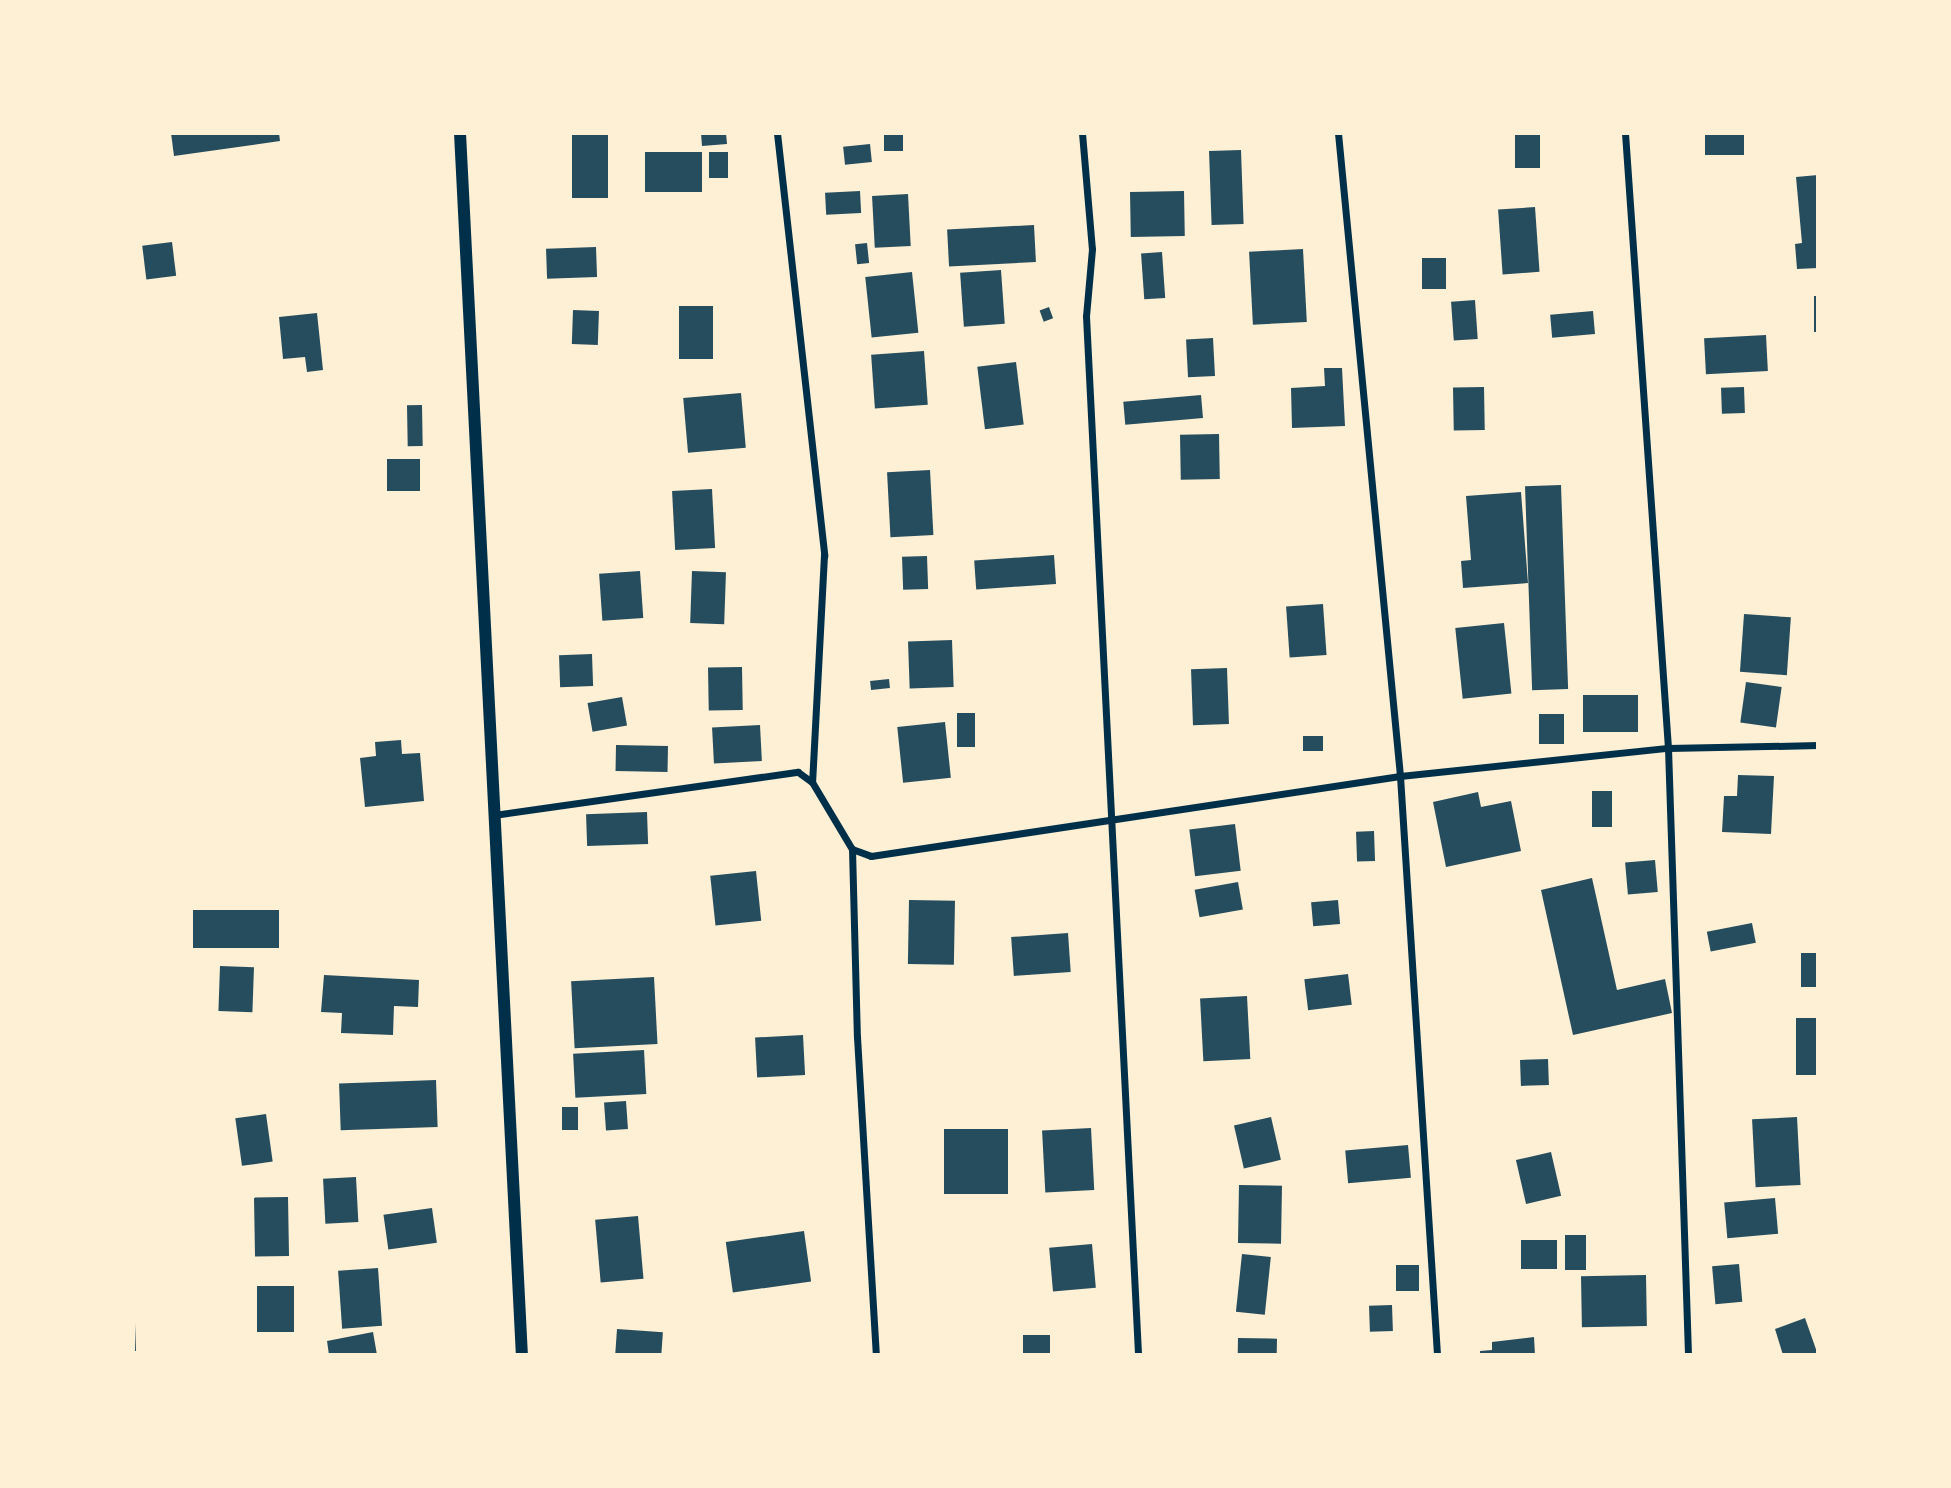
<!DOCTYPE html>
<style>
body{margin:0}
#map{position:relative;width:1951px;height:1488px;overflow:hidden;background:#fdf0d5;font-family:"Source Sans 3",sans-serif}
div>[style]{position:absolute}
.building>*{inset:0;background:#264d5e;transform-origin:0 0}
.minor>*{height:7px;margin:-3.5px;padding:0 3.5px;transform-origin:3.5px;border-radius:3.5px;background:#003049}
.tertiary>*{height:12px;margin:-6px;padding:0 6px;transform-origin:6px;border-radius:6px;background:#003049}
span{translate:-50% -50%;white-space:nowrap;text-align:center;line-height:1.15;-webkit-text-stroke:7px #fdf0d5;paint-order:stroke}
.frame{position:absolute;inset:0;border:135px solid #fdf0d5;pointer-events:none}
</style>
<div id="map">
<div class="building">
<div style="clip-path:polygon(171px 133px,279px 133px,280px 141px,174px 156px)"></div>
<div style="left:572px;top:133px;width:36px;height:65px"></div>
<div style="clip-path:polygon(701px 133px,726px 133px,727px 144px,702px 146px)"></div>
<div style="left:884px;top:133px;width:19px;height:18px"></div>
<div style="left:1515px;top:133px;width:25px;height:35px"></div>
<div style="left:1705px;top:133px;width:39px;height:22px"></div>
<div style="left:870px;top:144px;width:18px;height:27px;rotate:84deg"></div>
<div style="left:1241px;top:150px;width:74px;height:32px;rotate:88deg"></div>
<div style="left:645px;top:152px;width:57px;height:40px"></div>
<div style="left:728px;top:152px;width:26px;height:19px;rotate:90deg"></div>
<div style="clip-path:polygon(1818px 175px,1818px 268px,1797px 269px,1795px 244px,1802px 243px,1796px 177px)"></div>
<div style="left:860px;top:191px;width:22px;height:35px;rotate:87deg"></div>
<div style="left:1184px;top:191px;width:45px;height:54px;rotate:89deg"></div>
<div style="left:908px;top:194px;width:52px;height:36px;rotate:87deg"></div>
<div style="left:1535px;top:207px;width:65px;height:37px;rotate:86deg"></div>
<div style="left:1034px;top:225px;width:37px;height:87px;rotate:87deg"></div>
<div style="left:172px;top:242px;width:34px;height:30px;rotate:83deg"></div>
<div style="left:867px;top:243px;width:20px;height:12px;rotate:84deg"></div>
<div style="left:596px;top:247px;width:30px;height:50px;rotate:88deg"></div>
<div style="left:1303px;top:249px;width:73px;height:54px;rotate:87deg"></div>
<div style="left:1162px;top:252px;width:46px;height:21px;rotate:86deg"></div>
<div style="left:1422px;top:258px;width:24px;height:31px"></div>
<div style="left:1001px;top:270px;width:54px;height:41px;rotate:86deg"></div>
<div style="left:912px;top:272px;width:61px;height:47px;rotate:84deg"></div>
<div style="left:1814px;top:296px;width:4px;height:36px"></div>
<div style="left:1475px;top:300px;width:39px;height:24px;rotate:86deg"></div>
<div style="left:713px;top:306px;width:53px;height:34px;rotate:90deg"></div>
<div style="left:1049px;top:307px;width:12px;height:10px;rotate:70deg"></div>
<div style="left:573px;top:310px;width:26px;height:34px;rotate:2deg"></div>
<div style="left:1593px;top:311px;width:23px;height:43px;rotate:85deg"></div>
<div style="clip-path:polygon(317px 313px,323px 370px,307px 372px,305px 357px,283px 359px,279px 317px)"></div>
<div style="left:1766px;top:335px;width:36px;height:62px;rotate:87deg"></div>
<div style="left:1213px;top:338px;width:38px;height:27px;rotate:87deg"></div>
<div style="left:924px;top:351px;width:54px;height:53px;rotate:86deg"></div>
<div style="left:1016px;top:362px;width:63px;height:39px;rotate:83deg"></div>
<div style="clip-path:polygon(1324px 368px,1342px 368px,1345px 426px,1292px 428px,1291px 388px,1325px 386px)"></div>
<div style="left:1484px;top:387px;width:43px;height:31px;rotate:89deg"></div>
<div style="left:1744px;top:387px;width:26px;height:23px;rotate:88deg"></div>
<div style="left:741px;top:393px;width:55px;height:58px;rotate:85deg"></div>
<div style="left:1201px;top:395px;width:23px;height:78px;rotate:85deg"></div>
<div style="left:422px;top:405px;width:41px;height:15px;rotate:89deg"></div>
<div style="left:1219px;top:434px;width:45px;height:39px;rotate:89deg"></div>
<div style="left:420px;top:459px;width:32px;height:33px;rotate:90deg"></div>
<div style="left:930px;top:470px;width:65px;height:43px;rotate:87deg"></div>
<div style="left:1561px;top:485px;width:204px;height:36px;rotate:88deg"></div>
<div style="left:712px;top:489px;width:59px;height:40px;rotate:87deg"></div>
<div style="clip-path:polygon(1521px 492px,1528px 583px,1463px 588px,1461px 561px,1471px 560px,1466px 496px)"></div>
<div style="left:1054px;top:555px;width:29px;height:80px;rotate:86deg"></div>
<div style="left:927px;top:556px;width:33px;height:25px;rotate:88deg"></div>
<div style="left:640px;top:571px;width:47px;height:41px;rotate:86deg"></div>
<div style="left:692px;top:571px;width:34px;height:52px;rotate:2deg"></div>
<div style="left:1323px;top:604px;width:51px;height:37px;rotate:86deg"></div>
<div style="left:1744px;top:614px;width:47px;height:58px;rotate:4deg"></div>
<div style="left:1504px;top:623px;width:71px;height:49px;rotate:84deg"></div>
<div style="left:952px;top:640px;width:47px;height:44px;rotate:88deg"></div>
<div style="left:592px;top:654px;width:32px;height:33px;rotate:88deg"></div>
<div style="left:742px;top:667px;width:43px;height:34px;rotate:89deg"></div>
<div style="left:1227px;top:668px;width:56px;height:36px;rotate:88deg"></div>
<div style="left:889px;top:679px;width:9px;height:19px;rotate:84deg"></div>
<div style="left:1746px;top:682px;width:36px;height:41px;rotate:8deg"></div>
<div style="left:1583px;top:695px;width:55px;height:37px"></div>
<div style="left:622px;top:697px;width:29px;height:35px;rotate:80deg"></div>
<div style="left:975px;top:713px;width:34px;height:18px;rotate:90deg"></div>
<div style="left:1539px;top:714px;width:25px;height:30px"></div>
<div style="left:945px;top:722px;width:56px;height:48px;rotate:84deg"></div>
<div style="left:760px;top:725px;width:36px;height:48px;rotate:87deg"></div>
<div style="left:1303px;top:736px;width:20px;height:15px"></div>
<div style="clip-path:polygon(401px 740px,402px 754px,420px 753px,424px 801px,365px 807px,360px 758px,376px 756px,375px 742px)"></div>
<div style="left:616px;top:745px;width:52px;height:26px;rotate:1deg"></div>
<div style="clip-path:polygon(1738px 775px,1774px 776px,1771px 834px,1722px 832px,1724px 796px,1737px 796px)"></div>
<div style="left:1592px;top:791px;width:20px;height:36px"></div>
<div style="clip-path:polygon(1478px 792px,1481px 807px,1511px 801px,1521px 851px,1446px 867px,1433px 802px)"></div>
<div style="left:647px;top:812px;width:32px;height:61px;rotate:88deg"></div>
<div style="left:1235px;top:824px;width:47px;height:46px;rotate:83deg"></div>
<div style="left:1374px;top:831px;width:30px;height:18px;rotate:88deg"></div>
<div style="left:1655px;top:860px;width:32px;height:30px;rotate:85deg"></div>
<div style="left:756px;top:871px;width:50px;height:46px;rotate:84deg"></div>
<div style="clip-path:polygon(1592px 878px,1617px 990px,1665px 979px,1672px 1013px,1573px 1035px,1541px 890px)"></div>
<div style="left:1238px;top:882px;width:28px;height:44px;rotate:80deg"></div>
<div style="left:909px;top:900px;width:46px;height:64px;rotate:1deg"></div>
<div style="left:1338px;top:900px;width:24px;height:27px;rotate:85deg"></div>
<div style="left:279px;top:910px;width:38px;height:86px;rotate:90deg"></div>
<div style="left:1752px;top:923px;width:20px;height:46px;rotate:79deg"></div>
<div style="left:1068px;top:933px;width:39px;height:57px;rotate:86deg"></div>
<div style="left:1818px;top:953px;width:34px;height:17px;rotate:90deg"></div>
<div style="left:220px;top:966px;width:34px;height:45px;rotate:2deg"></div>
<div style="left:1348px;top:974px;width:31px;height:44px;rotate:83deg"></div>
<div style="clip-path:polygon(324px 975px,419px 980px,418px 1007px,394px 1006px,393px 1035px,341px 1033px,342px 1013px,321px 1012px)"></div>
<div style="left:654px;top:977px;width:67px;height:83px;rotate:87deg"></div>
<div style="left:1247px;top:996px;width:63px;height:47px;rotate:87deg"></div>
<div style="left:1818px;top:1018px;width:57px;height:22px;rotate:90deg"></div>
<div style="left:803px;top:1035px;width:40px;height:48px;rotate:87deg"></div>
<div style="left:644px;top:1050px;width:44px;height:71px;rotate:87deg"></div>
<div style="left:1548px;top:1059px;width:26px;height:28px;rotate:88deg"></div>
<div style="left:436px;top:1080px;width:47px;height:97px;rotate:88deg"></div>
<div style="left:626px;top:1101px;width:28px;height:22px;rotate:86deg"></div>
<div style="left:562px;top:1107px;width:16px;height:23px"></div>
<div style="left:266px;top:1114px;width:48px;height:31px;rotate:82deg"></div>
<div style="left:1271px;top:1117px;width:44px;height:38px;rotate:77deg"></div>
<div style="left:1797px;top:1117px;width:68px;height:45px;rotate:87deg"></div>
<div style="left:1091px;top:1128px;width:62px;height:49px;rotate:87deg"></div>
<div style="left:944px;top:1129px;width:64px;height:65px"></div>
<div style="left:1408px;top:1145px;width:33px;height:63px;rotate:85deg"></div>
<div style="left:1551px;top:1152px;width:45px;height:36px;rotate:77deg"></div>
<div style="left:356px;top:1177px;width:45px;height:33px;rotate:87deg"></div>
<div style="left:1239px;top:1185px;width:43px;height:58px;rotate:1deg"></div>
<div style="left:288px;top:1197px;width:59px;height:34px;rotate:89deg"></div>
<div style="left:1775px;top:1198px;width:36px;height:51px;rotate:85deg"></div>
<div style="left:432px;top:1208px;width:35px;height:49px;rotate:82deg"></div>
<div style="left:638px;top:1216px;width:63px;height:43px;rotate:85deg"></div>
<div style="left:804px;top:1231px;width:51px;height:79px;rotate:82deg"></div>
<div style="left:1586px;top:1235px;width:35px;height:21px;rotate:90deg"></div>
<div style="left:1521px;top:1240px;width:36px;height:29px"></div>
<div style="left:1092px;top:1244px;width:44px;height:43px;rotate:85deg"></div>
<div style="left:1242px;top:1254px;width:29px;height:58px;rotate:6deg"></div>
<div style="left:1739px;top:1264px;width:38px;height:27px;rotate:85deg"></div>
<div style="left:1396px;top:1265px;width:23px;height:26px"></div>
<div style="left:378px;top:1268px;width:58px;height:40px;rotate:86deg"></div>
<div style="left:1646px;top:1275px;width:51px;height:65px;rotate:89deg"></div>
<div style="left:257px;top:1286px;width:37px;height:46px"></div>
<div style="left:1392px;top:1305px;width:26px;height:23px;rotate:88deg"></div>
<div style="clip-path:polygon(1805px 1318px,1818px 1355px,1783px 1355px,1775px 1329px)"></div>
<div style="clip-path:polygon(133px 1323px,135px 1323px,136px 1351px,133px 1351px)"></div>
<div style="left:617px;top:1329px;width:46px;height:26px;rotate:4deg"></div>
<div style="clip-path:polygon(373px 1332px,377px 1355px,329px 1355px,327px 1341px)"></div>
<div style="left:1023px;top:1335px;width:27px;height:20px"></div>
<div style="clip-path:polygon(1534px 1337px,1535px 1355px,1480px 1355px,1480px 1351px,1492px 1350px,1492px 1342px)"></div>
<div style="left:1238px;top:1338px;width:39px;height:17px;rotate:1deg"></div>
</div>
<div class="minor">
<div style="left:777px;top:133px;width:425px;rotate:83.6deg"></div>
<div style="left:824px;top:555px;width:227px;rotate:93deg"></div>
<div style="left:1082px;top:133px;width:116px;rotate:85.1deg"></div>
<div style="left:1092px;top:249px;width:67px;rotate:95.1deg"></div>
<div style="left:1086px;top:316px;width:1040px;rotate:87.13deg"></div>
<div style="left:1338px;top:133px;width:646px;rotate:84.49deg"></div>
<div style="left:1400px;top:776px;width:580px;rotate:86.34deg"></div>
<div style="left:1625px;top:133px;width:617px;rotate:86deg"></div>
<div style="left:1668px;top:748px;width:607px;rotate:88.11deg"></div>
<div style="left:494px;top:815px;width:307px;rotate:-8.1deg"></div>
<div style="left:798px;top:772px;width:17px;rotate:36deg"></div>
<div style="left:812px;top:782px;width:78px;rotate:59.2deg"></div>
<div style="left:852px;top:849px;width:20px;rotate:20deg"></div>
<div style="left:871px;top:856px;width:535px;rotate:-8.6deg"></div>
<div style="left:1400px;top:776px;width:269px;rotate:-6deg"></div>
<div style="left:1668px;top:748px;width:150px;rotate:-1.1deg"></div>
<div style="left:852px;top:849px;width:188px;rotate:88.5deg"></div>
<div style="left:857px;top:1037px;width:319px;rotate:86.6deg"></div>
</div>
<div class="tertiary">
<div style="left:460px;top:133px;width:1224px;rotate:87.1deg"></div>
</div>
<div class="frame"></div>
</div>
